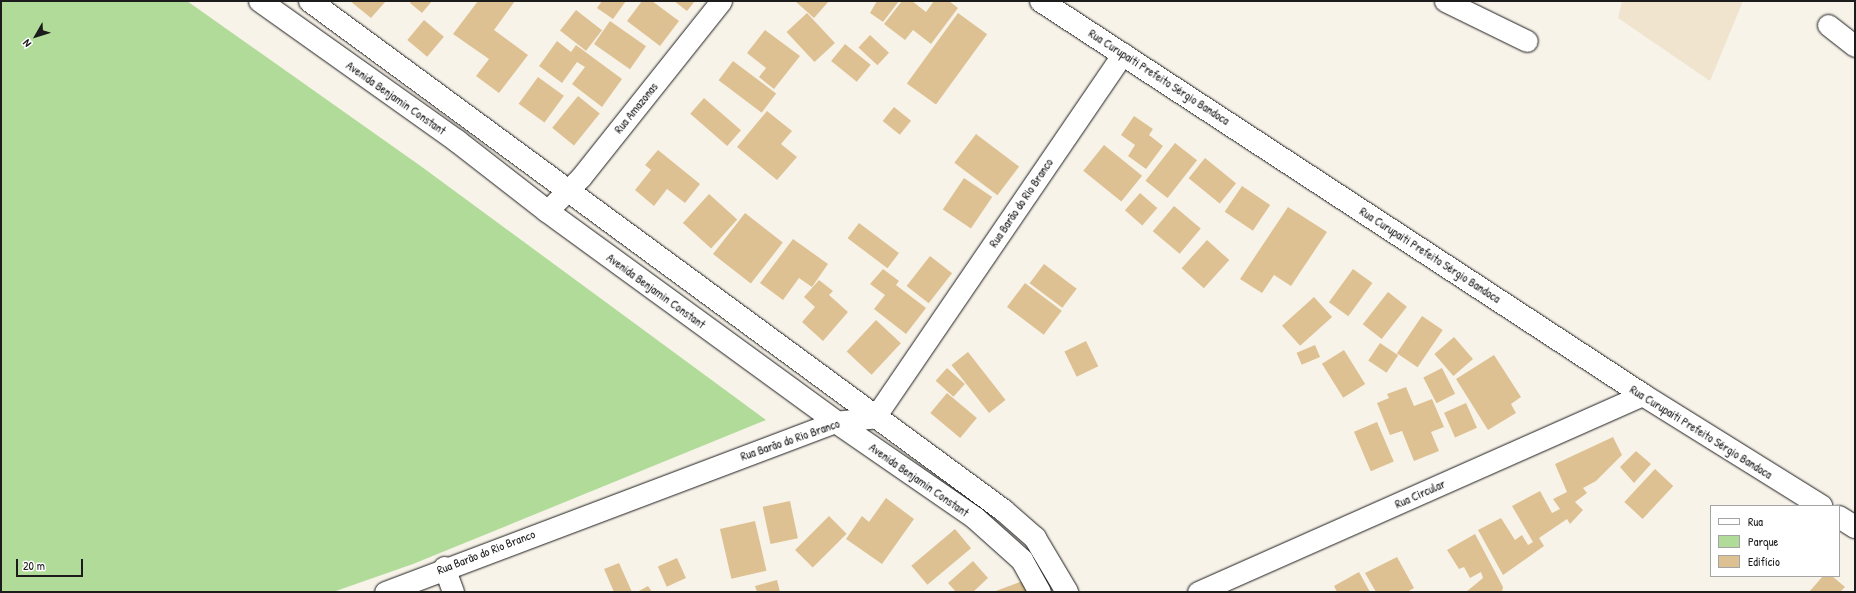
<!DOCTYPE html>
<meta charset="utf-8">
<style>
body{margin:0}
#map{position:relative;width:1856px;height:593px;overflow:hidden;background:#f8f3e9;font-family:"Patrick Hand",sans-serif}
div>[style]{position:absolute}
.built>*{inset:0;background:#f0e4cf}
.green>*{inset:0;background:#b0db99}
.building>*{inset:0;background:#dec192;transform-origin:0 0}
.roads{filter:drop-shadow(0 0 1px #1c1c1c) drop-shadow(0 0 1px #1c1c1c)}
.minor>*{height:21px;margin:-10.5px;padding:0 10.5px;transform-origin:10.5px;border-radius:10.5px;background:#fff}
.tertiary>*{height:22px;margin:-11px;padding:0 11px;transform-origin:11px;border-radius:11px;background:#fff}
.secondary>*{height:22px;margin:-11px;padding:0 11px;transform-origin:11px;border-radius:11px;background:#fff}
span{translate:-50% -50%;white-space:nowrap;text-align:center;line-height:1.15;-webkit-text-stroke:3.5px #fff;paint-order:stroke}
.street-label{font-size:12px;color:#1c1c1c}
.frame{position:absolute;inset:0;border:2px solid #1c1c1c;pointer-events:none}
.legend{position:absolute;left:1710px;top:505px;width:130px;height:72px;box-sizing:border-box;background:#fff;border:1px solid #a4a4a4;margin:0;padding:5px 7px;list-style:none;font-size:12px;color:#1c1c1c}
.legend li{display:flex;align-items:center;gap:8px;height:20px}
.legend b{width:20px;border:1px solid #a4a4a4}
.north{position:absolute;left:16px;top:16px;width:40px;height:40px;-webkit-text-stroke:3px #fff;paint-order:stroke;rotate:231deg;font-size:11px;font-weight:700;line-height:16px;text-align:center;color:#1c1c1c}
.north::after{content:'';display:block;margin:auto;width:14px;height:18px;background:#1c1c1c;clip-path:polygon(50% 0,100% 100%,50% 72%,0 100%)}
.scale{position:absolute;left:16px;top:559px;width:67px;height:18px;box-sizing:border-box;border:2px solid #1c1c1c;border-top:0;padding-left:5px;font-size:12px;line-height:14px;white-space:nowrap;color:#1c1c1c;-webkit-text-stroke:3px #fff;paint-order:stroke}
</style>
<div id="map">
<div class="built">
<div style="clip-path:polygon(1622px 1px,1743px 1px,1710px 81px,1618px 18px)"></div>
</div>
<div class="green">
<div style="clip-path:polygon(1px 1px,187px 1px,422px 167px,766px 420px,413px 564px,333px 592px,1px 592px)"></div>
</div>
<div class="building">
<div style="clip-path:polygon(350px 1px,386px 1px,371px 18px)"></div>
<div style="clip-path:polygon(411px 1px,432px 1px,422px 13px,410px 3px)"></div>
<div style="clip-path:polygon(478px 1px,515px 1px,494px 30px,528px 55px,499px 93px,476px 76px,489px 59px,453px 34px)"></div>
<div style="clip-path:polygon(602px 1px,626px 1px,613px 19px,597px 8px)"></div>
<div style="clip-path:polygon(642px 1px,652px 1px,679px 21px,660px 46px,627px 21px)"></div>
<div style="clip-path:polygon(674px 1px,695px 1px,687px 11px)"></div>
<div style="clip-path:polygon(795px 1px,829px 1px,814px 18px)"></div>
<div style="clip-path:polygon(877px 1px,899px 1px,883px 22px,870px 13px)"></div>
<div style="clip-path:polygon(902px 1px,912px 1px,926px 12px,934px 1px,949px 1px,958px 8px,931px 44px,913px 30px,905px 40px,884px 24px)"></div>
<div style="left:576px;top:10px;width:33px;height:26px;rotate:38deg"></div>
<div style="left:807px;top:13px;width:41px;height:28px;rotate:47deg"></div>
<div style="left:958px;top:13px;width:36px;height:87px;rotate:36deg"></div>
<div style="left:424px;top:20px;width:26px;height:26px;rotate:40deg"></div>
<div style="left:610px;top:21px;width:44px;height:28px;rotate:35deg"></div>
<div style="clip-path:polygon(765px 30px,800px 56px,774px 89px,759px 77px,766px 68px,747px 53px)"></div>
<div style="left:870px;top:35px;width:26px;height:17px;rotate:43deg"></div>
<div style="clip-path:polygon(557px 41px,571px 52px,576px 45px,622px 79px,602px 107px,572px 84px,585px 67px,577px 62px,562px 83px,539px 66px)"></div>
<div style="left:845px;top:44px;width:33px;height:22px;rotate:39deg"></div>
<div style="left:733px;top:61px;width:54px;height:24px;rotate:37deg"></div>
<div style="left:538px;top:77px;width:32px;height:33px;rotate:36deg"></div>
<div style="left:578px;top:96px;width:28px;height:41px;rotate:39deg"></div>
<div style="left:704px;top:98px;width:49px;height:21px;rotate:41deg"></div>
<div style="left:894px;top:107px;width:22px;height:18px;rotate:39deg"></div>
<div style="clip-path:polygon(767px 111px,792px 131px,781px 144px,797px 157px,777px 180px,737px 147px)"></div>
<div style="clip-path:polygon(1134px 116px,1153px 129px,1149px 135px,1163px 146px,1146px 169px,1128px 156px,1135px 145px,1121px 135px)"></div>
<div style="left:976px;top:134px;width:54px;height:36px;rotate:37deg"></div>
<div style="left:1175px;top:143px;width:28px;height:48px;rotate:38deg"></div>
<div style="left:1104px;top:145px;width:49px;height:33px;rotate:39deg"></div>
<div style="clip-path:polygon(658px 150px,700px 184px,685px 203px,667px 189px,654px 206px,635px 190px,651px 170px,645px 165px)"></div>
<div style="left:1205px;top:158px;width:40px;height:26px;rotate:39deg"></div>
<div style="left:964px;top:178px;width:34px;height:38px;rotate:34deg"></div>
<div style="left:1242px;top:186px;width:34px;height:31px;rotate:34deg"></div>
<div style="left:1140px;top:193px;width:23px;height:23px;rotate:41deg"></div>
<div style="left:709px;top:194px;width:38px;height:39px;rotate:42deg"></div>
<div style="left:1174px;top:206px;width:35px;height:33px;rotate:40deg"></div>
<div style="clip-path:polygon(1288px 207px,1327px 232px,1291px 286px,1274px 275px,1262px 293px,1240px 279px)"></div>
<div style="left:745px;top:213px;width:48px;height:52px;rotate:38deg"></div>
<div style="left:859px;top:223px;width:50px;height:19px;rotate:37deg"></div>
<div style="clip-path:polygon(793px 239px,828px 264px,812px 287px,799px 278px,783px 300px,760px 283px)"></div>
<div style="left:1207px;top:240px;width:30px;height:38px;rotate:42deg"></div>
<div style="left:930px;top:256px;width:28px;height:38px;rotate:38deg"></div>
<div style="left:1044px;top:264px;width:41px;height:24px;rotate:37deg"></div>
<div style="clip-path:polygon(883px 269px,899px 281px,896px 285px,926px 308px,906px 334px,874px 309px,885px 295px,870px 284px)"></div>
<div style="left:1353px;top:269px;width:24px;height:41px;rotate:36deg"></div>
<div style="clip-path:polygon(819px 280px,833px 291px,829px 295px,848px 312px,823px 341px,802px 322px,815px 307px,804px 297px)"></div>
<div style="left:1025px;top:283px;width:46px;height:30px;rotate:37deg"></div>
<div style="left:1388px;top:292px;width:24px;height:41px;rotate:38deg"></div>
<div style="left:1314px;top:297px;width:27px;height:43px;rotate:48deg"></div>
<div style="left:1422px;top:316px;width:25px;height:45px;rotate:34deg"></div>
<div style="left:876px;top:320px;width:34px;height:43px;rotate:43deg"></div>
<div style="left:1454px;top:337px;width:29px;height:26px;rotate:49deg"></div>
<div style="left:1086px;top:341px;width:28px;height:24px;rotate:64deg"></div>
<div style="left:1380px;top:343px;width:22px;height:21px;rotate:34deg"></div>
<div style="left:1315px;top:345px;width:13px;height:20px;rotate:67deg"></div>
<div style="left:1344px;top:350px;width:40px;height:26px;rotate:58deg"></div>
<div style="left:968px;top:352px;width:61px;height:21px;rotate:52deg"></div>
<div style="clip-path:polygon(1494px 355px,1521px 397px,1511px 404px,1516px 413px,1488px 430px,1456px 379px)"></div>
<div style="left:947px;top:368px;width:24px;height:17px;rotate:42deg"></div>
<div style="left:1442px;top:368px;width:29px;height:21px;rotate:63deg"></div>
<div style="clip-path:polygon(1406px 387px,1414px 406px,1432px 399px,1444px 427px,1431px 432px,1439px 451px,1414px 461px,1402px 431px,1390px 435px,1377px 403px,1389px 398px,1387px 394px)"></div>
<div style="left:947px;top:393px;width:39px;height:26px;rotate:40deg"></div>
<div style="left:1466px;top:403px;width:27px;height:24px;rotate:66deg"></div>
<div style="left:1377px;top:422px;width:43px;height:25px;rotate:67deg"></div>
<div style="clip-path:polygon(1613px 437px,1622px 455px,1596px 481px,1583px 488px,1587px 493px,1575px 502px,1583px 510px,1570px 524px,1567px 519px,1539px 538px,1544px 546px,1503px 575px,1478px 530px,1501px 518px,1515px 540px,1522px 535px,1528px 545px,1533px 542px,1512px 506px,1540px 491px,1552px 513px,1560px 509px,1553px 499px,1567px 492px,1555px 464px)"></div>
<div style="clip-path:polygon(1636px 451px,1651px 464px,1634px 483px,1620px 467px)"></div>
<div style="left:1655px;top:469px;width:25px;height:45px;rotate:43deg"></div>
<div style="clip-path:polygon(886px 498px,914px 519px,882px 564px,846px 539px,862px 516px,869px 522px)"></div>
<div style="left:790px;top:501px;width:38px;height:28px;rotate:78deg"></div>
<div style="left:829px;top:516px;width:25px;height:48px;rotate:45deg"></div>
<div style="left:755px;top:521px;width:51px;height:36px;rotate:77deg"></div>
<div style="left:955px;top:529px;width:25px;height:57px;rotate:50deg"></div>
<div style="clip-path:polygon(1475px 534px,1503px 587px,1502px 592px,1466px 592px,1483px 578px,1481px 572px,1470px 578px,1464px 567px,1459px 569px,1447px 550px)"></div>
<div style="clip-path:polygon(1397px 557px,1414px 588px,1407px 592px,1376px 592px,1365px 573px)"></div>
<div style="left:677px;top:558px;width:22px;height:21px;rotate:66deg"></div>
<div style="clip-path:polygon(973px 561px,988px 578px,973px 592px,956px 592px,948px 583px)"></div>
<div style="clip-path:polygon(619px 563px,632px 592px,614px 592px,604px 569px)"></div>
<div style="clip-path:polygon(1359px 572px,1370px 592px,1337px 592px,1334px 586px)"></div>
<div style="clip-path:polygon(1823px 576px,1832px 576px,1845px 587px,1840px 592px,1809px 592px)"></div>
<div style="clip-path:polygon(777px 580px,780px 592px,757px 592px,755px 586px)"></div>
<div style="clip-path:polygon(1023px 581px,1027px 592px,993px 592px)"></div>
<div style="clip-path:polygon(648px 586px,652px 592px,637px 592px)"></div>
</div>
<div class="roads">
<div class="minor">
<div style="left:1445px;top:1px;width:91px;rotate:26deg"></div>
<div style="left:1828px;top:25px;width:34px;rotate:38deg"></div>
<div style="left:547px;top:211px;width:48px;rotate:-45deg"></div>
<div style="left:581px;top:177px;width:225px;rotate:-51.5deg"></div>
<div style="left:444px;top:567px;width:27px;rotate:70deg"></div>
<div style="left:385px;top:592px;width:482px;rotate:-20.7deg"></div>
<div style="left:836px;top:422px;width:39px;rotate:-7deg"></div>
<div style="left:875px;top:417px;width:440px;rotate:-55.7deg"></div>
<div style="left:1198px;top:592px;width:487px;rotate:-23.9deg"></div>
</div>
<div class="tertiary">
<div style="left:1041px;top:1px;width:719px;rotate:33.2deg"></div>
<div style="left:1643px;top:395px;width:210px;rotate:31.9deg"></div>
<div style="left:1839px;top:517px;width:19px;rotate:32deg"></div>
</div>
<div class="secondary">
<div style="left:260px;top:1px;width:242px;rotate:35.4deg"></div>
<div style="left:457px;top:141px;width:114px;rotate:37.9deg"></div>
<div style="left:547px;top:211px;width:358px;rotate:36.1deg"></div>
<div style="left:836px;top:422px;width:169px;rotate:34.6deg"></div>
<div style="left:975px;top:518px;width:63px;rotate:41.8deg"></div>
<div style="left:1022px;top:560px;width:37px;rotate:61deg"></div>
<div style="left:310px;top:1px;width:860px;rotate:36.3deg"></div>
<div style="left:1003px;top:510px;width:43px;rotate:41.2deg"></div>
<div style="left:1035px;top:538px;width:63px;rotate:59.3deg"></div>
</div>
</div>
<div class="street-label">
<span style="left:1159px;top:77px;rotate:33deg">Rua Curupaiti Prefeito Sérgio Bandoca</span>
<span style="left:396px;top:98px;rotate:35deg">Avenida Benjamin Constant</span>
<span style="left:636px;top:108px;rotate:-51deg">Rua Amazonas</span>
<span style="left:1021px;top:203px;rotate:-56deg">Rua Barão do Rio Branco</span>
<span style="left:1430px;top:255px;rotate:33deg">Rua Curupaiti Prefeito Sérgio Bandoca</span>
<span style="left:656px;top:291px;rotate:36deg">Avenida Benjamin Constant</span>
<span style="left:1701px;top:432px;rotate:32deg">Rua Curupaiti Prefeito Sérgio Bandoca</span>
<span style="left:790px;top:440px;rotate:-19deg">Rua Barão do Rio Branco</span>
<span style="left:919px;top:480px;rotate:35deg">Avenida Benjamin Constant</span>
<span style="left:1420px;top:494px;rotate:-24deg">Rua Circular</span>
<span style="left:486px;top:552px;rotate:-21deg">Rua Barão do Rio Branco</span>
</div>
<div class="frame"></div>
<ul class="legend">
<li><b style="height:5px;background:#fff"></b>Rua</li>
<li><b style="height:11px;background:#b0db99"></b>Parque</li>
<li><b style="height:11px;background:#dec192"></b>Edifício</li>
</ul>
<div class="north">N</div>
<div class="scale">20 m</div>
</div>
